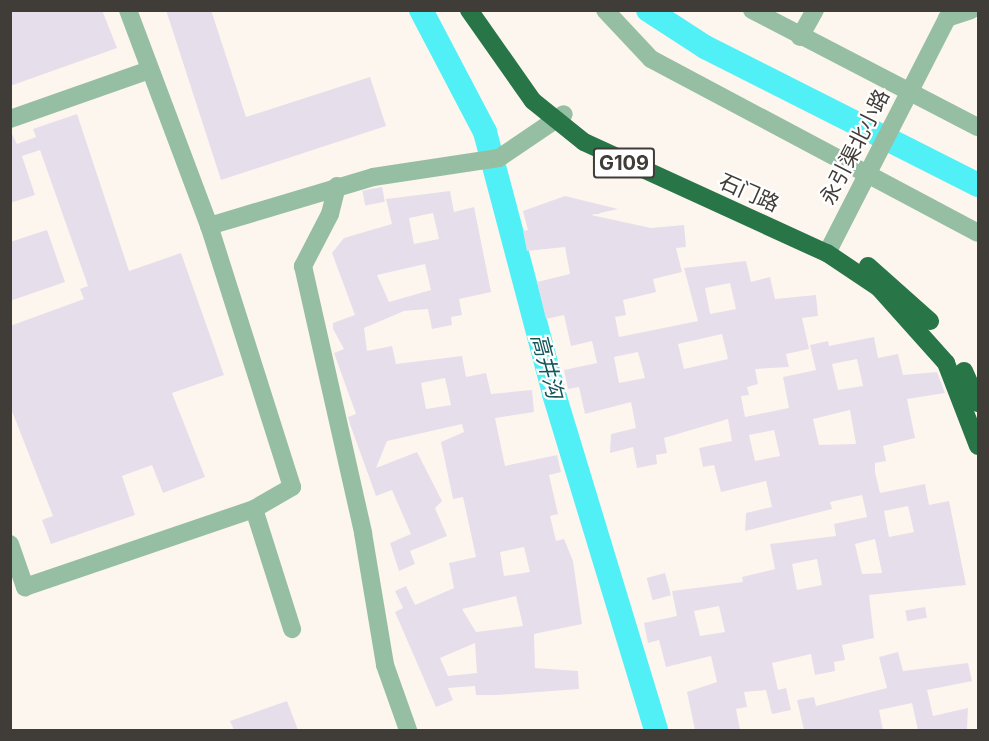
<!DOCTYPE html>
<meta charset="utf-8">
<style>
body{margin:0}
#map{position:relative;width:989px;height:741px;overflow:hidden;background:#fdf6ef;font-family:Inter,"Noto Sans SC",sans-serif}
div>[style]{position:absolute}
.river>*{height:24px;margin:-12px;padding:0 12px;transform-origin:12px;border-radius:12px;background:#51f0f6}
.building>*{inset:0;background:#e7deeb;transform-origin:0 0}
.minor>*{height:18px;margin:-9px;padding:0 9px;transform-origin:9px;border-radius:9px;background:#96bea2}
.highway>*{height:18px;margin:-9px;padding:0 9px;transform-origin:9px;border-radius:9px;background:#287548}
span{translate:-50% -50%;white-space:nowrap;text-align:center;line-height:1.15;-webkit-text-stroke:4.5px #fff;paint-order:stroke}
.shield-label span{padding:2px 4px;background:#fff;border:2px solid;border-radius:4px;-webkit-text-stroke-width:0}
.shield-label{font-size:20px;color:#403c37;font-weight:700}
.street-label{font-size:21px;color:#403c37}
.water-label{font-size:22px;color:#14575a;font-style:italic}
.frame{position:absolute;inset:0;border:12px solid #403c37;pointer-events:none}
</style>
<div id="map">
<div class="river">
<div style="left:421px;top:10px;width:138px;rotate:62.3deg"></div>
<div style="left:485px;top:132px;width:271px;rotate:75.2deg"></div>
<div style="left:554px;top:394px;width:351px;rotate:73.1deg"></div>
<div style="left:648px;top:10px;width:68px;rotate:33deg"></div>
<div style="left:705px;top:47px;width:306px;rotate:26.8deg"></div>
</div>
<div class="building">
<div style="clip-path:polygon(10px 10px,102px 10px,117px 48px,10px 86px)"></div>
<div style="clip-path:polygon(166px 10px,211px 10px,246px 117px,370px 77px,386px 126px,221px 180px)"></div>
<div style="clip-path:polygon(77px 114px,129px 271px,181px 253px,224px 375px,172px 393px,205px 477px,163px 493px,152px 465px,122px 476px,135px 515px,51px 544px,42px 520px,53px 516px,10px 406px,10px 326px,84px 299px,80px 289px,88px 286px,40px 150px,22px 156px,35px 195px,10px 203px,10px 130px,17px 144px,36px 137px,33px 129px)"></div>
<div style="left:382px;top:187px;width:15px;height:20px;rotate:79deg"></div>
<div style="clip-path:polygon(evenodd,450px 191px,454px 212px,474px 207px,491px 292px,459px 299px,462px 315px,451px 317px,452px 325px,432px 329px,428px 309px,404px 311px,364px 328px,367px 351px,392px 346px,396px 364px,462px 356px,466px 377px,486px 373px,491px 394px,532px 390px,534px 412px,495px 418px,505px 466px,557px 455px,561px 472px,549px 475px,558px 514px,550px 516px,556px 541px,564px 539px,573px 561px,582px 624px,534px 634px,535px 668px,578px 671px,579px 689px,498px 695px,476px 695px,475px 686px,448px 688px,453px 700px,436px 707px,395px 612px,403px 608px,395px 591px,406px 586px,415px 605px,454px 588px,449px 563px,476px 557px,463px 497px,453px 499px,441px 442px,464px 432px,462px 424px,387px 441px,376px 468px,417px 452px,442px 501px,435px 508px,447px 536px,410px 551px,415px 564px,399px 571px,390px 543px,411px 534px,392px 490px,376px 496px,351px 427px,348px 417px,356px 414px,334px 353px,344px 349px,333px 329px,333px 323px,355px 315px,332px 253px,344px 238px,392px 224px,386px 199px,450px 191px,433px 213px,439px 239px,414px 244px,409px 218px,433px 213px,450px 191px,425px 264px,431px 290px,389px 302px,377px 275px,425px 264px,450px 191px,445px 378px,451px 405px,426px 409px,421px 383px,445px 378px,450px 191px,524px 547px,530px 572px,504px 576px,500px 552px,524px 547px,450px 191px,516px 596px,523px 626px,476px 632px,462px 609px,516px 596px,450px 191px,475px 643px,477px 673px,448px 676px,440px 658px,475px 643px)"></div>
<div style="clip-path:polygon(evenodd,565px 196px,618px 209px,591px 215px,651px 228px,684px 225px,686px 247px,676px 248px,682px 272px,653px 279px,656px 292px,623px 300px,626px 315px,615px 317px,619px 337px,698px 321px,684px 268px,746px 261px,751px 282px,770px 277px,775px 299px,816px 295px,818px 316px,802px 318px,809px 349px,786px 354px,789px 367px,755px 369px,758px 384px,747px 387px,749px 395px,741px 396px,745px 417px,789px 408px,783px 377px,816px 370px,810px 345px,828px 341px,829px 346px,874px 337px,878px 358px,898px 354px,903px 375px,937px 372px,945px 393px,907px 399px,915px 438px,883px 446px,886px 461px,875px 463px,875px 472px,880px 493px,925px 484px,929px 505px,949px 501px,966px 585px,869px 595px,874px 638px,842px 645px,845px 660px,834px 662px,835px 671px,815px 675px,811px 654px,772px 663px,778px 690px,786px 688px,791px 710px,772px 714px,766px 690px,744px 692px,747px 707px,736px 709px,740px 730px,695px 730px,687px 692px,717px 682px,711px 656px,666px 667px,659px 640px,648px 643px,644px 623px,677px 616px,672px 591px,743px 582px,742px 577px,775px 569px,770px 544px,836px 536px,834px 524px,867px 517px,862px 495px,830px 502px,832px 509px,745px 531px,746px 513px,772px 507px,766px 481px,721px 492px,714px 465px,703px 467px,699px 448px,732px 441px,728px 419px,664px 438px,667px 453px,656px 455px,657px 464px,637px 468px,633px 447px,610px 453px,611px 434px,636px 428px,631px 402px,585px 414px,579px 387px,568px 389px,564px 370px,597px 363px,592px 341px,571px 346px,564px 315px,546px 319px,537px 282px,570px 274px,565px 247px,527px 251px,523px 231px,528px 230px,523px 211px,565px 196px,730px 283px,736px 309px,710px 314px,705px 288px,730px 283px,565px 196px,722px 334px,728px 359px,684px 369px,678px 344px,722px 334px,565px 196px,638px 352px,645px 378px,619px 383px,614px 357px,638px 352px,565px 196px,857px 359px,863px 386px,838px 390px,832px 364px,857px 359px,565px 196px,850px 410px,856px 444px,819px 445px,813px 419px,850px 410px,565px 196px,774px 430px,780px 456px,755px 461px,749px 435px,774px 430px,565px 196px,908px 506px,914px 532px,889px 537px,884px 511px,908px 506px,565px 196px,875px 539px,882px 573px,862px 574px,855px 544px,875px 539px,565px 196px,817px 559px,822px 585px,797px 590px,792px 564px,817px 559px,565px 196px,719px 606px,725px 632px,700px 636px,694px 611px,719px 606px)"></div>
<div style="clip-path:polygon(47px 230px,65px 282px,10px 301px,10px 242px)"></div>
<div style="left:665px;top:573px;width:23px;height:19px;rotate:75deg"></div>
<div style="left:925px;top:607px;width:11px;height:20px;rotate:80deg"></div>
<div style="clip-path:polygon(898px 652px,903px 671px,968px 663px,972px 681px,927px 690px,933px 716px,968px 708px,967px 729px,918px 730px,912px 703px,879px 710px,883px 730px,804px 730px,797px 700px,814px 697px,816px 706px,887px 688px,879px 657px)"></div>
<div style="clip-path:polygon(287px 701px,298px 730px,234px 730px,230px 721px)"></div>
</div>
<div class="minor">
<div style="left:128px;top:10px;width:231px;rotate:69.4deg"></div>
<div style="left:209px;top:226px;width:171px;rotate:-16.6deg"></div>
<div style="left:373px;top:177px;width:127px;rotate:-8.6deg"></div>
<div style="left:499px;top:158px;width:78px;rotate:-34.1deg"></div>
<div style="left:605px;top:10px;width:67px;rotate:46.8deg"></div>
<div style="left:651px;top:59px;width:370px;rotate:28deg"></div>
<div style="left:752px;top:10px;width:254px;rotate:27.4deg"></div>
<div style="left:800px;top:37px;width:31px;rotate:-61deg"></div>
<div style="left:10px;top:119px;width:147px;rotate:-19.4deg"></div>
<div style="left:337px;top:186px;width:29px;rotate:104deg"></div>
<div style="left:330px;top:214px;width:59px;rotate:117.4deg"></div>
<div style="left:303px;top:266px;width:274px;rotate:77.3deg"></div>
<div style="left:363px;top:533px;width:134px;rotate:80.5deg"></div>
<div style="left:385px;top:665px;width:69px;rotate:70.5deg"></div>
<div style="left:827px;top:253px;width:264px;rotate:-62.9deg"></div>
<div style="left:947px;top:18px;width:25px;rotate:-18deg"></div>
<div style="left:254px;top:509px;width:126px;rotate:72.4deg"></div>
<div style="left:10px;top:544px;width:46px;rotate:70.8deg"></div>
<div style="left:25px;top:587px;width:242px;rotate:-18.8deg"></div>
<div style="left:254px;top:509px;width:44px;rotate:-30.1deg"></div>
<div style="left:292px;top:487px;width:274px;rotate:-107.6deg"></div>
</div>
<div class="highway">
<div style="left:469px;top:10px;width:111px;rotate:54.9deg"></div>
<div style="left:533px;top:101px;width:65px;rotate:38.8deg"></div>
<div style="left:584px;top:142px;width:267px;rotate:24.6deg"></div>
<div style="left:827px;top:253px;width:63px;rotate:33.9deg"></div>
<div style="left:879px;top:288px;width:101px;rotate:48.2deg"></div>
<div style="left:946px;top:363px;width:89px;rotate:68.9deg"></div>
<div style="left:868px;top:266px;width:83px;rotate:41.6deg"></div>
<div style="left:964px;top:371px;width:35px;rotate:66deg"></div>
</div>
<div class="shield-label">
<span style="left:624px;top:163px">G109</span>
</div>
<div class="street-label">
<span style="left:855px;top:147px;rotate:-63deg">永引渠北小路</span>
<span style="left:749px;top:193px;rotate:24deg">石门路</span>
</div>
<div class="water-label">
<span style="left:547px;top:366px;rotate:75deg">高井沟</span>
</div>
<div class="frame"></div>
</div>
